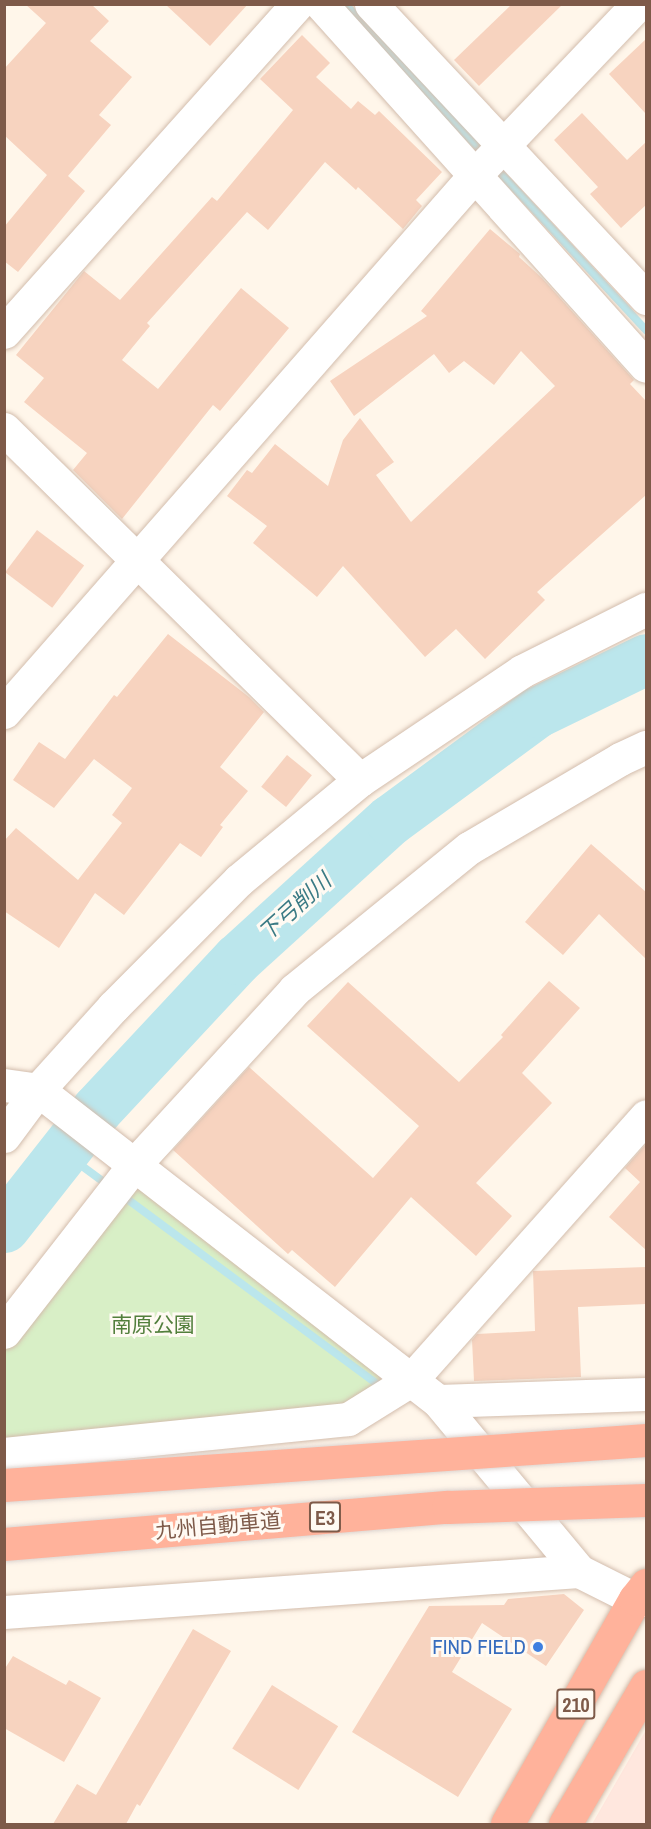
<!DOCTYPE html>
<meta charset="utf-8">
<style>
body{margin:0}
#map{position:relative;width:651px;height:1829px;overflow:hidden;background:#fff6ea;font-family:"Archivo Narrow","Noto Sans JP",sans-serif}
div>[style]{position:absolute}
.commercial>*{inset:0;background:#ffe7de}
.green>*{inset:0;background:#d8efc6}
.stream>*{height:8px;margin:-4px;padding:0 4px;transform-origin:4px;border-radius:4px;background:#bbe6ec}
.river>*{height:51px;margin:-25.5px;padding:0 25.5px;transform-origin:25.5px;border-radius:25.5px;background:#bbe6ec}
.building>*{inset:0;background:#f7d3bf;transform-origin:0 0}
.roads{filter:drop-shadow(0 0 2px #d3bdad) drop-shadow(0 0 2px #d3bdad)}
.minor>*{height:33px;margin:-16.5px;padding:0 16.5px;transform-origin:16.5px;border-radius:16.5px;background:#fff}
.highway>*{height:33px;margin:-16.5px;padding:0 16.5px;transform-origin:16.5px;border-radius:16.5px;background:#ffb29b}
.bridges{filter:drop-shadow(0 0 2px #ddd4d0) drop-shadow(0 0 2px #ddd4d0)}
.highway-bridge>*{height:33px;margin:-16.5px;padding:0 16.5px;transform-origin:16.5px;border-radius:16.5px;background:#ffb29b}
.dots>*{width:16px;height:16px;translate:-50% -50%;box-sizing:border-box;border:3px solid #fffaf3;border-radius:50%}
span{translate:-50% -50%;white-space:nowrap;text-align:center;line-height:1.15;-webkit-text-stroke:6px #fffaf3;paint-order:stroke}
.shield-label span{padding:2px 4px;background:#fffaf3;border:2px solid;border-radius:4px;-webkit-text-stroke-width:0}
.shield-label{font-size:20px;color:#7e5a49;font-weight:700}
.park-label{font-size:21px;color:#527f3c}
.street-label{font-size:21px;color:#7e5a49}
.shop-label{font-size:21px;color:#366cbe}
.right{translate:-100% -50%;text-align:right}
.water-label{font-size:22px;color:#3a7a84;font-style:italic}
.frame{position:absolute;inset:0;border:6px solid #7e5a49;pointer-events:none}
</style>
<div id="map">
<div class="commercial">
<div style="clip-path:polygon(646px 1730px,646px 1824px,592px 1824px)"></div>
</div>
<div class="green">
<div style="clip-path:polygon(133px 1166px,411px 1380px,348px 1419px,5px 1453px,4px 1332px)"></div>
</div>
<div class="stream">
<div style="left:345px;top:4px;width:207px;rotate:47.2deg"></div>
<div style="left:494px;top:166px;width:224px;rotate:47.2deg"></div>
<div style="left:63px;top:1152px;width:56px;rotate:36.3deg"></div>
<div style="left:119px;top:1193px;width:328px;rotate:36.5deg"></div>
</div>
<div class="river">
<div style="left:4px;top:1227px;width:150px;rotate:-51.8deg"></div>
<div style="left:97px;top:1109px;width:205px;rotate:-47deg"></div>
<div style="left:237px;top:959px;width:207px;rotate:-42.3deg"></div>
<div style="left:390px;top:820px;width:182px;rotate:-36.3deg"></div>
<div style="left:537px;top:712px;width:121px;rotate:-25.9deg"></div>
</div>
<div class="building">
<div style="clip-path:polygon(25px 4px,91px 4px,109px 21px,90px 41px,132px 77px,99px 115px,111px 125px,68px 176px,85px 191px,18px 272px,4px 261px,4px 227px,47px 175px,4px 135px,4px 69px,46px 23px)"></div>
<div style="clip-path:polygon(165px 4px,248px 4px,210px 46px)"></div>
<div style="clip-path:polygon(512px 4px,563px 4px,479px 86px,454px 60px)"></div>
<div style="clip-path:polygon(302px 35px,330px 63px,316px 77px,351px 109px,358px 101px,375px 115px,379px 111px,442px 172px,416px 200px,422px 206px,403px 229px,358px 187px,356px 190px,325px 162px,268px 230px,247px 212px,147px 323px,150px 326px,122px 360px,158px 389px,241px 288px,289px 328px,220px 411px,213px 405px,122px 519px,73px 470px,87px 453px,24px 402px,44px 378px,16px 355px,84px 271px,120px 300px,212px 197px,217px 201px,293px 110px,260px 79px)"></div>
<div style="clip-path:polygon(646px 39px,646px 114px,609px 74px)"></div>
<div style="clip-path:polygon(582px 113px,627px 160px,646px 142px,646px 205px,621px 228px,590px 194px,598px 187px,554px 140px)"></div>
<div style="clip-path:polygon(490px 229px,520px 254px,519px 257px,542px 278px,634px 380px,630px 384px,646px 401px,646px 495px,537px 592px,545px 600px,485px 659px,456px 629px,425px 657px,343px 566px,317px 597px,253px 543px,267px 526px,227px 496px,247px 470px,252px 473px,275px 444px,328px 486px,343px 440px,360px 418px,394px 462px,376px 475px,411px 522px,555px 386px,521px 351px,494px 385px,464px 361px,449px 373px,434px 354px,354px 416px,330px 381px,427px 316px,421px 311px)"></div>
<div style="left:37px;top:530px;width:59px;height:53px;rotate:37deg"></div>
<div style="clip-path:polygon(168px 634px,249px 697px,264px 712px,220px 767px,248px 791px,220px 825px,223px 827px,201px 857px,180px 843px,124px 915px,95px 893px,59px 948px,4px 911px,4px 841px,16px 828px,78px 880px,122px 823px,112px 815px,132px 788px,94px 759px,54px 808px,13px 780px,39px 742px,65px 759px,114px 695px,117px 697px)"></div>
<div style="left:287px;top:755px;width:32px;height:41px;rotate:39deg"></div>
<div style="clip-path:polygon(591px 844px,646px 892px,646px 959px,599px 914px,563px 955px,525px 922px)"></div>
<div style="clip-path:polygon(549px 981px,580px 1008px,522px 1073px,552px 1103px,476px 1183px,512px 1216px,476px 1256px,411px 1197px,335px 1287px,292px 1250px,288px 1254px,173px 1150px,249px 1067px,373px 1178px,419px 1126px,307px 1026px,348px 982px,459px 1082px,503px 1037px,501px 1035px)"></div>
<div style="clip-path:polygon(646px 1144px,646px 1250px,609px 1217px,640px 1182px,625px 1168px)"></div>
<div style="clip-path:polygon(646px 1267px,646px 1304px,578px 1307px,581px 1377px,474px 1381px,472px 1340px,477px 1334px,535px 1331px,533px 1271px)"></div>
<div style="clip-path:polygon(564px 1594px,584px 1610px,546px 1666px,482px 1623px,452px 1672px,512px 1709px,458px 1797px,352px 1732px,429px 1606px,504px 1605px,508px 1599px)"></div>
<div style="clip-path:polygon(193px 1629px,231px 1651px,140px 1806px,137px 1804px,126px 1824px,53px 1824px,77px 1784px,96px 1795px)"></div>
<div style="clip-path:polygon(13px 1656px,66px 1685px,69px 1680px,101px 1698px,64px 1762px,4px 1728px,4px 1670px)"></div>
<div style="left:272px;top:1685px;width:78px;height:75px;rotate:32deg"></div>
</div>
<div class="roads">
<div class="minor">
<div style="left:321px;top:4px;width:486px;rotate:48.1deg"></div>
<div style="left:371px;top:4px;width:403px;rotate:46.9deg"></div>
<div style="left:4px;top:332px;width:440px;rotate:-48.2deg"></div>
<div style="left:4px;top:429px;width:500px;rotate:44.6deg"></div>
<div style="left:4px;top:712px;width:714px;rotate:-48.75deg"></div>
<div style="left:475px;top:175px;width:236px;rotate:-46.4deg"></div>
<div style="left:4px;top:1085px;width:34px;rotate:8deg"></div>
<div style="left:38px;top:1090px;width:507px;rotate:37.87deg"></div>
<div style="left:438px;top:1401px;width:208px;rotate:-1.9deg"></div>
<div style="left:4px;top:1136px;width:57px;rotate:-53.5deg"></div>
<div style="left:38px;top:1090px;width:112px;rotate:-47.9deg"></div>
<div style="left:113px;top:1007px;width:179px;rotate:-45.2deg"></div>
<div style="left:239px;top:880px;width:157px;rotate:-39.6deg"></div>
<div style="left:360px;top:780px;width:195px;rotate:-33.9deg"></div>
<div style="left:522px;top:671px;width:139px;rotate:-26.6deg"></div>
<div style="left:4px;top:1332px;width:210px;rotate:-52.1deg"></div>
<div style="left:133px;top:1166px;width:239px;rotate:-47.5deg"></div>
<div style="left:294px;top:990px;width:225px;rotate:-39.1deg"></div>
<div style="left:469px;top:848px;width:175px;rotate:-30.5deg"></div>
<div style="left:620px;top:759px;width:29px;rotate:-25deg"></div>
<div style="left:438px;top:1401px;width:221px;rotate:50.3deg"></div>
<div style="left:4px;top:1454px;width:346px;rotate:-5.8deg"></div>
<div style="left:348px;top:1419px;width:74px;rotate:-31.8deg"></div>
<div style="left:411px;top:1380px;width:353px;rotate:-48.3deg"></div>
<div style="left:4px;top:1612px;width:576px;rotate:-4.08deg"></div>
<div style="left:579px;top:1571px;width:63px;rotate:26.6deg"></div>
<div style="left:635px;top:1599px;width:11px;rotate:5deg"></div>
</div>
<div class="highway">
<div style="left:507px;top:1824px;width:259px;rotate:-60.4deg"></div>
<div style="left:635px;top:1599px;width:18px;rotate:-52deg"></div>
<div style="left:565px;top:1824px;width:160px;rotate:-59.6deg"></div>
</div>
</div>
<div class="bridges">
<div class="highway-bridge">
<div style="left:4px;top:1485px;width:644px;rotate:-4.01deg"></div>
<div style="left:4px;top:1544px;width:446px;rotate:-4.8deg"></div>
<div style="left:448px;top:1507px;width:198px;rotate:-2deg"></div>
</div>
</div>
<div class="dots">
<div style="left:538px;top:1647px;background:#3f7fe0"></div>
</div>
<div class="shield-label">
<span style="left:325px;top:1517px">E3</span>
<span style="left:576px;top:1704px">210</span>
</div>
<div class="park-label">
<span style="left:153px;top:1325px">南原公園</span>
</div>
<div class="street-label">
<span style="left:218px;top:1526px;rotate:-5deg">九州自動車道</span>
</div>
<div class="shop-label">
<span class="right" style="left:526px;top:1647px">FIND FIELD</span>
</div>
<div class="water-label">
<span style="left:295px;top:907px;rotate:-42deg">下弓削川</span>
</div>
<div class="frame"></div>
</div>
